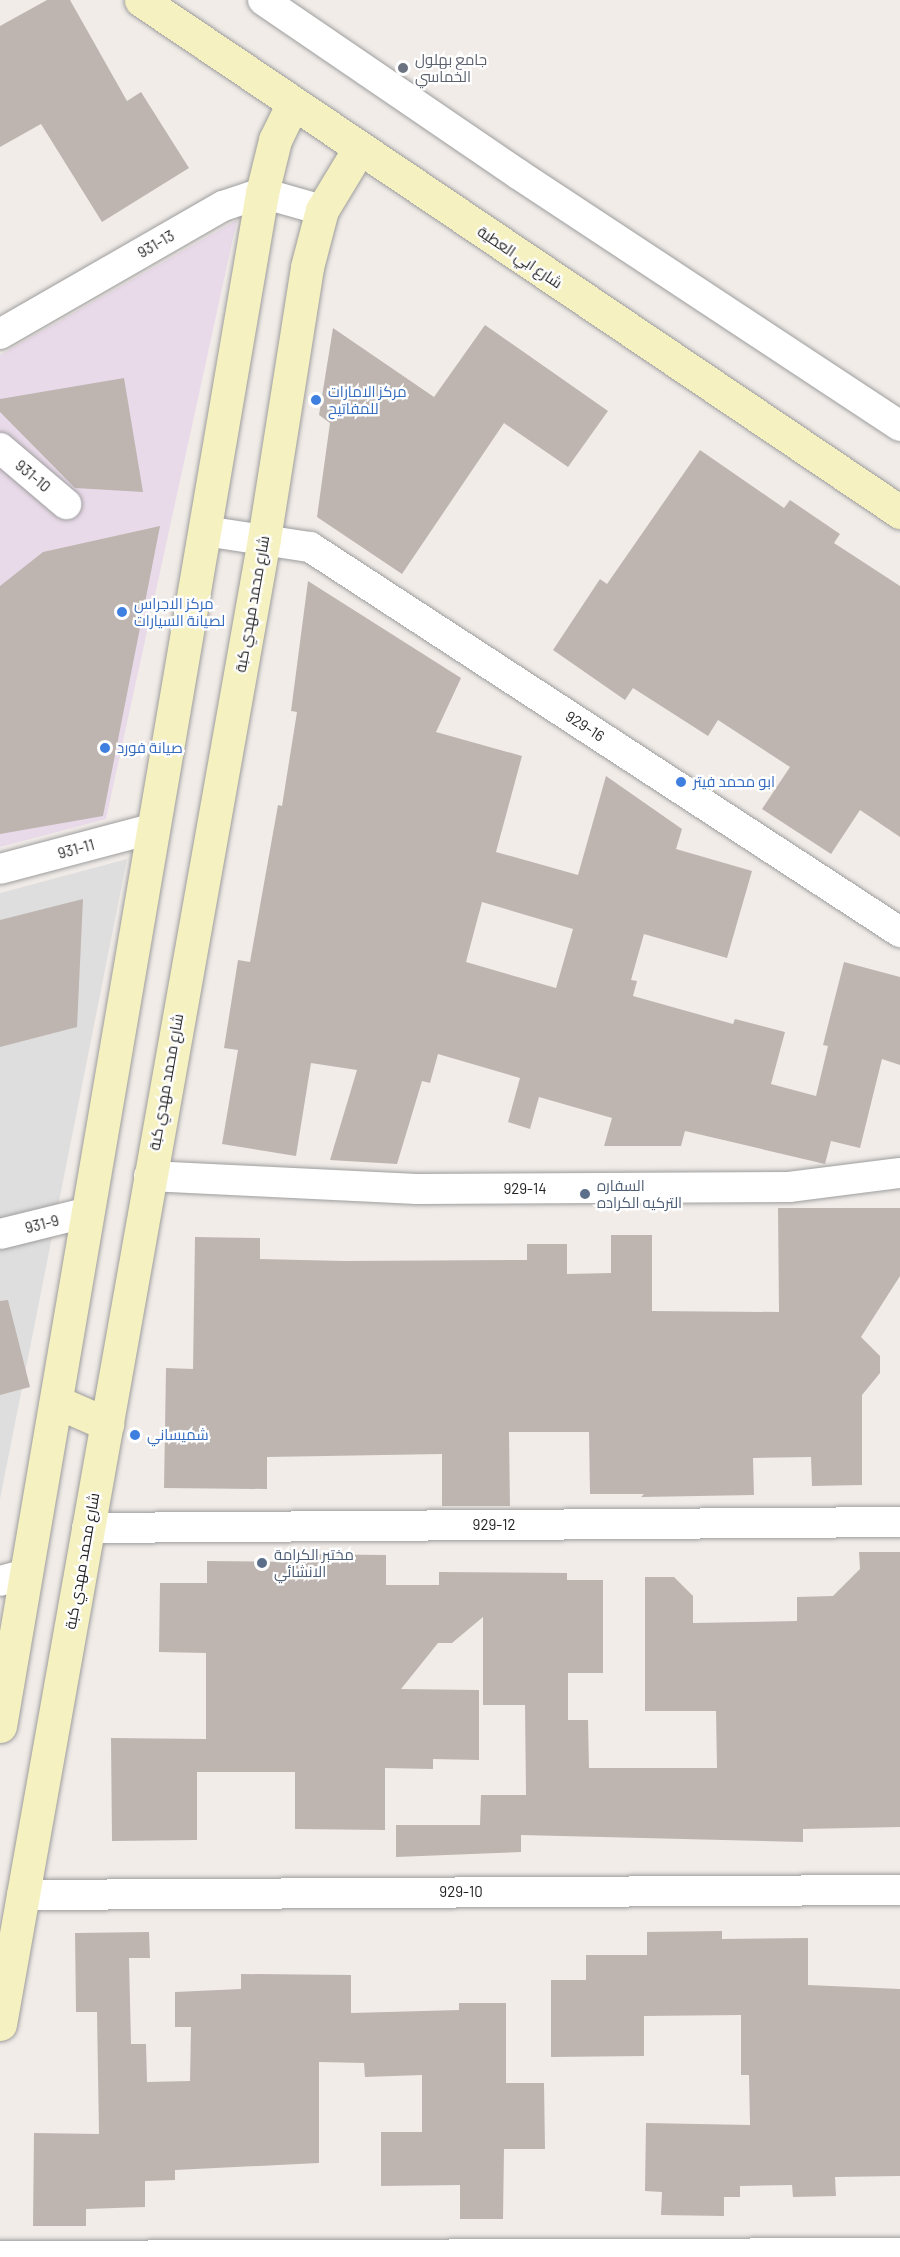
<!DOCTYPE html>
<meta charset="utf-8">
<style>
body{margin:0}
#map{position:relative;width:900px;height:2257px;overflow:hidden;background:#f1ece8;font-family:Barlow,Cairo,sans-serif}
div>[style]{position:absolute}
.residential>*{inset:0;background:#dfdede}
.industrial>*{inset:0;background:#e9dae9}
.building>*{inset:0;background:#beb5b1}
.roads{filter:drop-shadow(0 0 2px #9e9e9e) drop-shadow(0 0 2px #9e9e9e)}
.street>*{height:30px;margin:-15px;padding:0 15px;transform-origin:15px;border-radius:15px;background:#fff}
.secondary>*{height:33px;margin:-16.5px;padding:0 16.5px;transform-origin:16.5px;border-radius:16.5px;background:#f6f1c0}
.dots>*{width:16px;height:16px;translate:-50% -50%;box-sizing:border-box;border:3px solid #fff;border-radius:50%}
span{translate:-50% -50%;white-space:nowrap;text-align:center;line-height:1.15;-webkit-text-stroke:4.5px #fff;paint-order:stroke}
.worship-label{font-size:15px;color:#5b616d}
.left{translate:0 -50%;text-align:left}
.street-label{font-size:15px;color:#212121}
.shop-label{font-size:15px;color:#366cbe}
.service-label{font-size:15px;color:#4e5e75}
</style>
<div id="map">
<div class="residential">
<div style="clip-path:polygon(127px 859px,0 1499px,0 893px)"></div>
</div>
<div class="industrial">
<div style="clip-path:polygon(237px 220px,106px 819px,0 847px,0 355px)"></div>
</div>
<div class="building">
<div style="clip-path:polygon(47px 0,70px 0,127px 101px,141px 92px,189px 168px,102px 222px,41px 124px,0 147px,0 26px)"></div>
<div style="clip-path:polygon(485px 325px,608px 411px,568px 467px,504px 423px,402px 574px,317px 517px,330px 423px,319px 415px,333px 328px,434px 397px)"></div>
<div style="clip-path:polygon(124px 378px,143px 492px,75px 488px,0 412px,0 399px)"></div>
<div style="clip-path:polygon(700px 450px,784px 508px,790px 500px,840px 534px,834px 543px,900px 586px,900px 837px,860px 810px,831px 854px,762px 809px,790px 767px,718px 720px,708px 736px,633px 688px,625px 700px,553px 650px,600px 579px,607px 584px)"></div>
<div style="clip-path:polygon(160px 526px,103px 816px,0 834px,0 586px,43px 552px)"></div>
<div style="clip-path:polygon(evenodd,308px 581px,461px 678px,436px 732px,522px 756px,496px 852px,578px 875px,606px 776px,682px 829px,676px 849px,752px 871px,727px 958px,644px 934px,631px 980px,637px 981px,633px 996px,733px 1024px,735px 1019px,785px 1032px,771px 1084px,816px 1096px,828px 1046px,823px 1045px,844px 962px,900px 977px,900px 1065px,882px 1059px,860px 1148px,831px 1141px,825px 1164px,685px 1131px,681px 1146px,604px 1146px,612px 1118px,539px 1097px,530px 1129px,508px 1122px,520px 1078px,438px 1054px,430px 1083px,422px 1081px,397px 1164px,330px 1160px,357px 1070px,311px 1063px,296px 1156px,222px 1144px,238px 1050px,224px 1048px,238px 960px,250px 962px,278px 805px,282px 806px,297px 712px,291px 711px,308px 581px,482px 902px,573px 929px,556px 988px,466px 962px,482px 902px)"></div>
<div style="clip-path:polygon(83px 899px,77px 1027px,0 1047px,0 920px)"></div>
<div style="clip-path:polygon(778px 1208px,900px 1208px,900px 1276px,861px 1337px,880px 1356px,880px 1373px,862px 1395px,862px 1485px,812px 1486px,811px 1457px,753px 1458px,754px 1495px,641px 1497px,644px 1494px,590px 1494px,589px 1432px,509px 1432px,510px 1506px,442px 1506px,442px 1454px,267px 1457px,267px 1489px,164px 1488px,166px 1368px,193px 1369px,195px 1237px,260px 1238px,260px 1259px,344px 1261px,527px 1260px,527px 1244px,567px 1244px,567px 1274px,611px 1273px,611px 1235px,652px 1235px,652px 1311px,779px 1312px)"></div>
<div style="clip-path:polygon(8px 1300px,30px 1387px,0 1395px,0 1301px)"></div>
<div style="clip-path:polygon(859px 1552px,900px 1552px,900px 1827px,803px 1829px,803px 1842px,521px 1835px,521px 1852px,396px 1857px,396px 1825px,480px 1825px,481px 1795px,526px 1795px,525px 1705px,483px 1705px,483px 1617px,452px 1643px,438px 1643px,401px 1689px,479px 1690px,479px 1760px,433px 1759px,433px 1769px,385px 1768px,385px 1830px,295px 1829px,295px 1772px,197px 1772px,197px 1840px,112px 1841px,111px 1738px,206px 1739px,206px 1653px,159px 1652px,160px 1583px,207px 1583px,207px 1561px,295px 1562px,295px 1554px,386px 1555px,386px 1585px,439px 1585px,439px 1572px,567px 1573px,567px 1580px,603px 1580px,603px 1673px,568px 1673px,568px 1720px,588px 1720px,589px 1768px,717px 1768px,716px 1711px,645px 1711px,645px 1577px,674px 1577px,693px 1596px,693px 1623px,797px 1621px,797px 1597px,833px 1596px,860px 1569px)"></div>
<div style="clip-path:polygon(722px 1931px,722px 1939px,808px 1938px,808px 1985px,900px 1989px,900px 2176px,835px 2177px,836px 2196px,793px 2197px,792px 2185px,740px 2186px,740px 2197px,724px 2197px,724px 2216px,661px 2215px,662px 2192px,645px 2191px,646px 2123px,750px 2125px,749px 2075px,741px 2075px,741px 2015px,644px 2016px,644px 2056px,551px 2057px,551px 1980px,586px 1980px,586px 1955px,647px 1955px,647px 1932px)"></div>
<div style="clip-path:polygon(149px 1932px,150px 1958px,129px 1958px,131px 2044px,146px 2044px,147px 2082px,190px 2081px,191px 2027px,175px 2027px,175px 1992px,241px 1989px,241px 1974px,351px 1975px,351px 2013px,459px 2010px,459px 2003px,506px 2003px,506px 2083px,544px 2083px,545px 2149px,504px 2149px,503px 2219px,460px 2219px,460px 2185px,381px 2186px,381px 2132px,422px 2132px,422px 2075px,365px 2077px,364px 2063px,319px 2062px,319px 2163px,175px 2170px,175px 2180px,145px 2181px,145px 2207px,86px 2209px,86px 2226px,33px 2226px,34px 2133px,99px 2134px,97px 2012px,76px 2012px,75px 1933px)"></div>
</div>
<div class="roads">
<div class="street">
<div style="left:263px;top:0;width:309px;rotate:34.3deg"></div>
<div style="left:518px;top:174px;width:458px;rotate:33.4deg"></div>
<div style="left:0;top:334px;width:257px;rotate:-29.9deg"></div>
<div style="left:223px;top:206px;width:41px;rotate:-18.4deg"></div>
<div style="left:262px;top:193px;width:62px;rotate:15.8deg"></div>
<div style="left:0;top:448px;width:87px;rotate:40.3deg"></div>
<div style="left:205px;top:531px;width:106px;rotate:8.7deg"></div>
<div style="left:310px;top:547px;width:705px;rotate:33.13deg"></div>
<div style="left:0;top:869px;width:156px;rotate:-14.8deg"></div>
<div style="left:149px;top:1176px;width:268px;rotate:2.8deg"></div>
<div style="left:417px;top:1189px;width:372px;rotate:-0.3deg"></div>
<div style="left:789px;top:1187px;width:112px;rotate:-7.2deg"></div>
<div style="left:0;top:1234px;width:88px;rotate:-13.9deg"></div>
<div style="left:87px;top:1528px;width:813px;rotate:-0.42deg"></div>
<div style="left:0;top:1581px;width:28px;rotate:-15deg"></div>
<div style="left:22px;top:1895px;width:878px;rotate:-0.33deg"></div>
<div style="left:0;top:2256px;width:900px;rotate:-0.19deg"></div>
</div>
<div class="secondary">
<div style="left:141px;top:0;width:916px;rotate:34deg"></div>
<div style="left:57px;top:1402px;width:55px;rotate:23.7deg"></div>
<div style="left:0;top:1726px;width:1555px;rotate:-80.3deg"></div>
<div style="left:262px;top:193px;width:55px;rotate:-76.2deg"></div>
<div style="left:275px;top:140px;width:39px;rotate:-64deg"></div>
<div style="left:0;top:2024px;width:1508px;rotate:-79.92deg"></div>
<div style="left:264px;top:539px;width:275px;rotate:-81deg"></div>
<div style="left:307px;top:267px;width:59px;rotate:-75.3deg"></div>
<div style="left:322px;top:210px;width:71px;rotate:-58.8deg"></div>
</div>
</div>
<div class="dots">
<div style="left:403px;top:68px;background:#6b7280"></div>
<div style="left:316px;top:400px;background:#3f7fe0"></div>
<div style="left:122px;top:612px;background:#3f7fe0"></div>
<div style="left:105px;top:748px;background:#3f7fe0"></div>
<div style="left:681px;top:782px;background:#3f7fe0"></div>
<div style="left:585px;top:1194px;background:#5c6f8a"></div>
<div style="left:135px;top:1435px;background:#3f7fe0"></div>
<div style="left:262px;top:1563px;background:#5c6f8a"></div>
</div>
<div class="worship-label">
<span class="left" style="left:415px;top:68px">جامع بهلول<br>الخماسي</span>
</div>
<div class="street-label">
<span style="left:156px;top:244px;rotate:-30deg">931-13</span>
<span style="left:520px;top:257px;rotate:34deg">شارع ابي العطية</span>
<span style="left:33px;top:476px;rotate:40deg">931-10</span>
<span style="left:252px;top:604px;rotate:-80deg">شارع محمد مهدي كبة</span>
<span style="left:585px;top:726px;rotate:33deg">929-16</span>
<span style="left:76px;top:849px;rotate:-15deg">931-11</span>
<span style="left:166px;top:1082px;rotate:-80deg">شارع محمد مهدي كبة</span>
<span style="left:525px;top:1189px">929-14</span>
<span style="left:42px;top:1224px;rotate:-14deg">931-9</span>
<span style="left:494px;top:1525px">929-12</span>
<span style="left:82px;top:1561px;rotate:-80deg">شارع محمد مهدي كبة</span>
<span style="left:461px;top:1892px">929-10</span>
</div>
<div class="shop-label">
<span class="left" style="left:328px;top:400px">مركز الامارات<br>للمفاتيح</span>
<span class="left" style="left:134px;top:612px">مركز الاجراس<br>لصيانة السيارات</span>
<span class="left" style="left:117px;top:748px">صيانة فورد</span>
<span class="left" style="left:693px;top:782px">ابو محمد فيتر</span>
<span class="left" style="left:147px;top:1435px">شميساني</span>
</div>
<div class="service-label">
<span class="left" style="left:597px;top:1194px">السفاره<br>التركيه الكراده</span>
<span class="left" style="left:274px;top:1563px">مختبر الكرامة<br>الانشائي</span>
</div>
</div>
